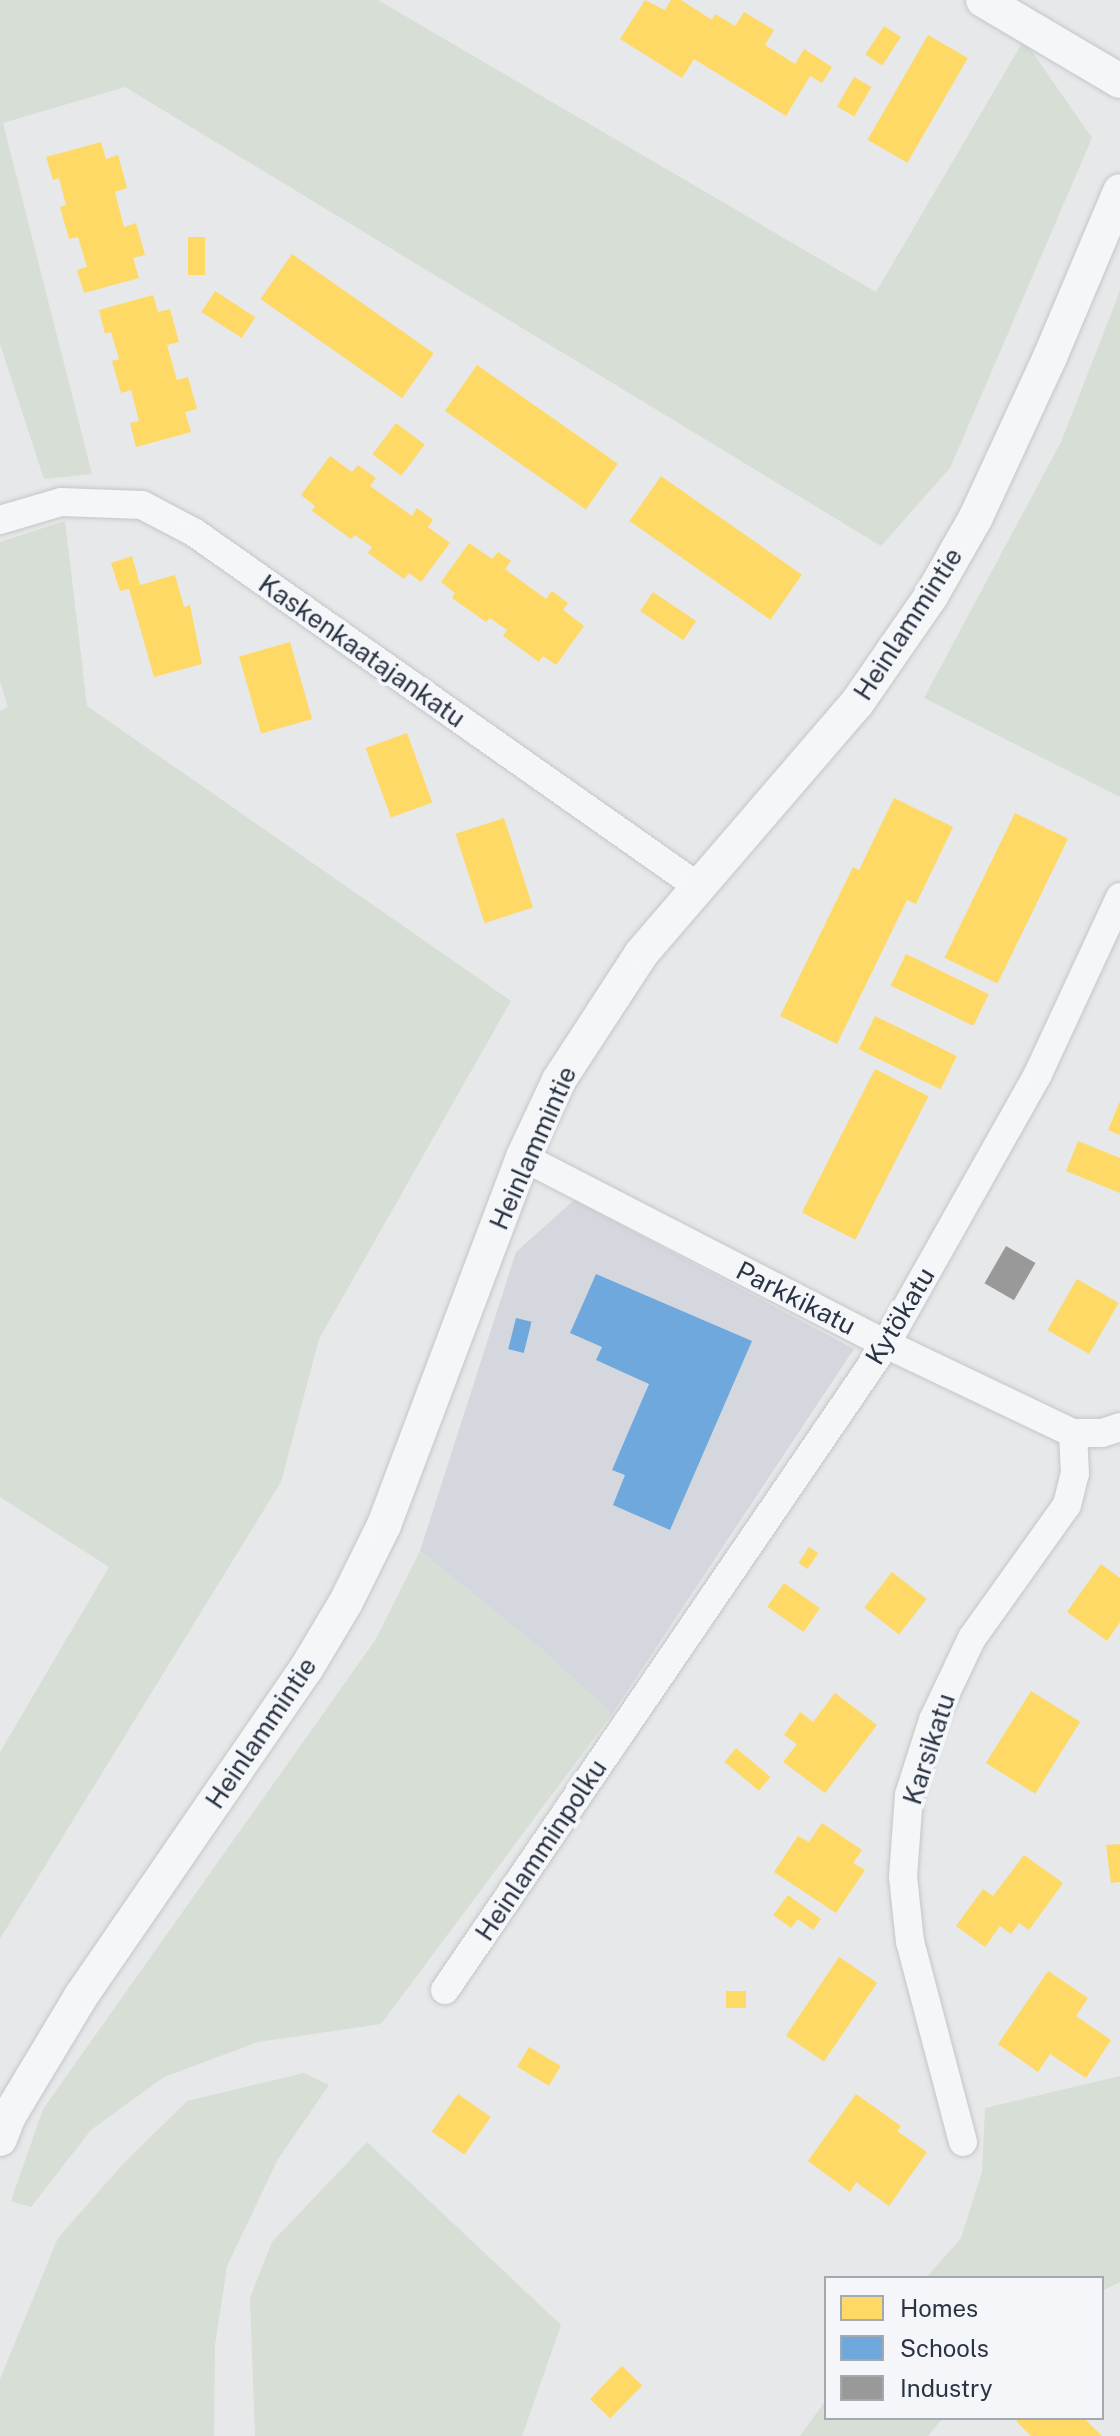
<!DOCTYPE html>
<meta charset="utf-8">
<style>
body{margin:0}
#map{position:relative;width:1120px;height:2436px;overflow:hidden;background:#e6e8ea;font-family:"Public Sans",sans-serif}
div>[style]{position:absolute}
.built>*{inset:0;background:#d4d7dd}
.green>*{inset:0;background:#d6ded6}
.homes>*{inset:0;background:#ffd966;transform-origin:0 0}
.schools>*{inset:0;background:#6fa8dc;transform-origin:0 0}
.industry>*{inset:0;background:#999;transform-origin:0 0}
.roads{filter:drop-shadow(0 0 2px #c4c6c8) drop-shadow(0 0 2px #c4c6c8)}
.minor>*{height:28px;margin:-14px;padding:0 14px;transform-origin:14px;border-radius:14px;background:#f5f6f7}
.tertiary>*{height:34px;margin:-17px;padding:0 17px;transform-origin:17px;border-radius:17px;background:#f5f6f7}
span{translate:-50% -50%;white-space:nowrap;text-align:center;line-height:1.15;-webkit-text-stroke:8px #f4f6f9;paint-order:stroke}
.street-label{font-size:26px;color:#2b3445}
.legend{position:absolute;left:824px;top:2276px;width:280px;height:144px;box-sizing:border-box;background:#f4f6f9;border:2px solid #a4a8b1;margin:0;padding:10px 14px;list-style:none;font-size:24px;color:#2b3445}
.legend li{display:flex;align-items:center;gap:16px;height:40px}
.legend b{width:40px;border:2px solid #a4a8b1}
</style>
<div id="map">
<div class="built">
<div style="clip-path:polygon(574px 1200px,854px 1349px,612px 1714px,537px 1645px,420px 1551px,516px 1252px)"></div>
</div>
<div class="green">
<div style="clip-path:polygon(0 0,378px 0,876px 292px,1024px 40px,1092px 138px,950px 468px,881px 546px,125px 87px,3px 123px,92px 474px,44px 479px,0 344px)"></div>
<div style="clip-path:polygon(1120px 291px,1120px 797px,924px 698px,1061px 442px)"></div>
<div style="clip-path:polygon(65px 521px,87px 706px,511px 1001px,319px 1339px,281px 1482px,0 1939px,0 1752px,109px 1567px,0 1497px,0 711px,8px 707px,0 681px,0 542px)"></div>
<div style="clip-path:polygon(420px 1551px,537px 1645px,612px 1714px,381px 2024px,258px 2042px,164px 2077px,91px 2130px,31px 2207px,11px 2201px,43px 2109px,376px 1639px)"></div>
<div style="clip-path:polygon(304px 2073px,329px 2085px,278px 2159px,227px 2266px,215px 2345px,214px 2436px,0 2436px,0 2379px,58px 2238px,123px 2164px,187px 2101px)"></div>
<div style="clip-path:polygon(1120px 2076px,1120px 2282px,1102px 2291px,1102px 2278px,926px 2278px,961px 2238px,982px 2172px,985px 2108px)"></div>
<div style="clip-path:polygon(367px 2142px,561px 2325px,522px 2436px,255px 2436px,250px 2298px,272px 2242px)"></div>
<div style="clip-path:polygon(826px 2400px,826px 2418px,943px 2418px,928px 2436px,800px 2436px)"></div>
</div>
<div class="homes">
<div style="clip-path:polygon(645px 0,665px 10px,671px 0,681px 0,712px 20px,715px 14px,735px 26px,744px 12px,774px 30px,765px 45px,795px 64px,804px 49px,832px 67px,822px 83px,810px 76px,786px 116px,694px 59px,682px 78px,620px 39px)"></div>
<div style="left:884px;top:26px;width:20px;height:34px;rotate:33deg"></div>
<div style="left:928px;top:35px;width:46px;height:121px;rotate:30deg"></div>
<div style="left:854px;top:77px;width:20px;height:34px;rotate:30deg"></div>
<div style="clip-path:polygon(101px 142px,106px 159px,118px 155px,127px 188px,115px 192px,124px 227px,136px 223px,145px 255px,133px 258px,139px 278px,84px 293px,77px 270px,87px 267px,78px 237px,69px 239px,60px 207px,66px 205px,59px 178px,53px 180px,46px 157px)"></div>
<div style="left:188px;top:237px;width:17px;height:38px"></div>
<div style="left:292px;top:254px;width:173px;height:55px;rotate:35deg"></div>
<div style="left:215px;top:291px;width:48px;height:25px;rotate:33deg"></div>
<div style="clip-path:polygon(153px 295px,158px 312px,170px 309px,179px 342px,167px 345px,177px 380px,188px 377px,197px 409px,185px 412px,191px 432px,136px 447px,130px 423px,139px 421px,131px 390px,121px 393px,112px 361px,119px 359px,111px 332px,105px 334px,99px 310px)"></div>
<div style="left:477px;top:365px;width:172px;height:56px;rotate:35deg"></div>
<div style="left:396px;top:423px;width:36px;height:39px;rotate:37deg"></div>
<div style="clip-path:polygon(330px 456px,352px 472px,358px 465px,376px 478px,370px 486px,412px 516px,417px 508px,433px 520px,428px 527px,450px 543px,421px 582px,409px 573px,404px 579px,368px 553px,372px 547px,355px 535px,351px 539px,312px 511px,315px 506px,301px 495px)"></div>
<div style="left:661px;top:476px;width:172px;height:55px;rotate:35deg"></div>
<div style="clip-path:polygon(469px 543px,492px 559px,498px 552px,511px 561px,505px 569px,546px 599px,552px 591px,568px 603px,563px 610px,584px 626px,556px 665px,543px 656px,539px 662px,503px 636px,507px 630px,490px 618px,486px 622px,452px 598px,455px 593px,441px 582px)"></div>
<div style="clip-path:polygon(132px 556px,140px 585px,175px 575px,184px 607px,190px 605px,202px 664px,154px 677px,129px 589px,120px 591px,111px 563px)"></div>
<div style="left:653px;top:592px;width:52px;height:23px;rotate:34deg"></div>
<div style="left:290px;top:642px;width:80px;height:53px;rotate:74deg"></div>
<div style="left:407px;top:733px;width:74px;height:44px;rotate:70deg"></div>
<div style="clip-path:polygon(894px 798px,953px 827px,916px 904px,907px 900px,837px 1044px,780px 1016px,853px 867px,859px 870px)"></div>
<div style="left:1015px;top:813px;width:59px;height:161px;rotate:26deg"></div>
<div style="left:504px;top:818px;width:94px;height:51px;rotate:72deg"></div>
<div style="left:906px;top:954px;width:92px;height:35px;rotate:26deg"></div>
<div style="left:875px;top:1016px;width:91px;height:37px;rotate:26deg"></div>
<div style="left:875px;top:1069px;width:60px;height:161px;rotate:27deg"></div>
<div style="clip-path:polygon(1120px 1101px,1120px 1135px,1108px 1130px)"></div>
<div style="clip-path:polygon(1078px 1141px,1120px 1158px,1120px 1193px,1066px 1171px)"></div>
<div style="left:1077px;top:1279px;width:48px;height:59px;rotate:30deg"></div>
<div style="left:809px;top:1547px;width:11px;height:19px;rotate:34deg"></div>
<div style="clip-path:polygon(1101px 1564px,1120px 1578px,1120px 1622px,1107px 1641px,1067px 1612px)"></div>
<div style="left:892px;top:1572px;width:44px;height:45px;rotate:38deg"></div>
<div style="left:784px;top:1583px;width:44px;height:29px;rotate:35deg"></div>
<div style="left:1031px;top:1691px;width:58px;height:85px;rotate:32deg"></div>
<div style="clip-path:polygon(835px 1693px,877px 1725px,825px 1793px,783px 1762px,797px 1744px,784px 1735px,800px 1712px,813px 1722px)"></div>
<div style="left:736px;top:1748px;width:45px;height:18px;rotate:40deg"></div>
<div style="clip-path:polygon(822px 1823px,862px 1850px,853px 1863px,865px 1870px,836px 1913px,774px 1872px,798px 1836px,809px 1842px)"></div>
<div style="clip-path:polygon(1120px 1844px,1120px 1882px,1111px 1883px,1106px 1845px)"></div>
<div style="clip-path:polygon(1024px 1855px,1063px 1883px,1029px 1930px,1019px 1923px,1011px 1934px,1000px 1926px,985px 1947px,956px 1926px,983px 1889px,993px 1896px)"></div>
<div style="clip-path:polygon(788px 1895px,821px 1919px,813px 1930px,798px 1919px,791px 1928px,773px 1915px)"></div>
<div style="left:839px;top:1957px;width:46px;height:95px;rotate:34deg"></div>
<div style="clip-path:polygon(1048px 1971px,1088px 1998px,1076px 2016px,1111px 2040px,1086px 2078px,1050px 2054px,1038px 2072px,998px 2044px)"></div>
<div style="left:726px;top:1991px;width:20px;height:17px"></div>
<div style="left:529px;top:2047px;width:37px;height:23px;rotate:31deg"></div>
<div style="left:458px;top:2094px;width:40px;height:46px;rotate:35deg"></div>
<div style="clip-path:polygon(856px 2094px,901px 2126px,897px 2131px,927px 2152px,889px 2206px,856px 2182px,850px 2192px,808px 2161px)"></div>
<div style="left:622px;top:2366px;width:28px;height:46px;rotate:44deg"></div>
<div style="clip-path:polygon(1020px 2418px,1084px 2418px,1102px 2436px,1031px 2436px,1016px 2421px)"></div>
</div>
<div class="schools">
<div style="clip-path:polygon(596px 1274px,752px 1341px,670px 1530px,613px 1505px,625px 1475px,612px 1470px,649px 1384px,596px 1360px,602px 1347px,570px 1333px)"></div>
<div style="left:516px;top:1318px;width:16px;height:32px;rotate:14deg"></div>
</div>
<div class="industry">
<div style="left:1006px;top:1246px;width:34px;height:43px;rotate:30deg"></div>
</div>
<div class="roads">
<div class="minor">
<div style="left:0;top:520px;width:64px;rotate:-16.4deg"></div>
<div style="left:61px;top:502px;width:81px;rotate:2.1deg"></div>
<div style="left:142px;top:505px;width:60px;rotate:27.8deg"></div>
<div style="left:195px;top:533px;width:614px;rotate:35.11deg"></div>
<div style="left:523px;top:1157px;width:408px;rotate:27.3deg"></div>
<div style="left:886px;top:1344px;width:207px;rotate:25.5deg"></div>
<div style="left:1073px;top:1433px;width:29px"></div>
<div style="left:1102px;top:1433px;width:19px;rotate:-18deg"></div>
<div style="left:445px;top:1990px;width:782px;rotate:-55.68deg"></div>
<div style="left:886px;top:1344px;width:310px;rotate:-60.6deg"></div>
<div style="left:1038px;top:1074px;width:195px;rotate:-65.1deg"></div>
<div style="left:963px;top:2142px;width:207px;rotate:-104.8deg"></div>
<div style="left:910px;top:1942px;width:65px;rotate:-96.1deg"></div>
<div style="left:903px;top:1877px;width:82px;rotate:-85.8deg"></div>
<div style="left:909px;top:1795px;width:79px;rotate:-72.3deg"></div>
<div style="left:933px;top:1720px;width:91px;rotate:-64.6deg"></div>
<div style="left:972px;top:1638px;width:163px;rotate:-54.5deg"></div>
<div style="left:1067px;top:1505px;width:32px;rotate:-76deg"></div>
<div style="left:1075px;top:1474px;width:41px;rotate:-92.8deg"></div>
</div>
<div class="tertiary">
<div style="left:983px;top:0;width:159px;rotate:30.6deg"></div>
<div style="left:0;top:2139px;width:25px;rotate:-69deg"></div>
<div style="left:9px;top:2116px;width:140px;rotate:-59deg"></div>
<div style="left:81px;top:1996px;width:397px;rotate:-55.5deg"></div>
<div style="left:306px;top:1669px;width:78px;rotate:-59.2deg"></div>
<div style="left:346px;top:1602px;width:86px;rotate:-63.7deg"></div>
<div style="left:384px;top:1525px;width:393px;rotate:-69.3deg"></div>
<div style="left:523px;top:1157px;width:85px;rotate:-64.9deg"></div>
<div style="left:559px;top:1080px;width:150px;rotate:-56.9deg"></div>
<div style="left:641px;top:954px;width:331px;rotate:-49.3deg"></div>
<div style="left:857px;top:703px;width:130px;rotate:-55.3deg"></div>
<div style="left:931px;top:596px;width:91px;rotate:-60.3deg"></div>
<div style="left:976px;top:517px;width:176px;rotate:-65.2deg"></div>
<div style="left:1050px;top:357px;width:180px;rotate:-67.1deg"></div>
</div>
</div>
<div class="street-label">
<span style="left:908px;top:624px;rotate:-57deg">Heinlammintie</span>
<span style="left:362px;top:651px;rotate:35deg">Kaskenkaatajankatu</span>
<span style="left:533px;top:1148px;rotate:-66deg">Heinlammintie</span>
<span style="left:796px;top:1298px;rotate:27deg">Parkkikatu</span>
<span style="left:900px;top:1316px;rotate:-59deg">Kytökatu</span>
<span style="left:261px;top:1733px;rotate:-56deg">Heinlammintie</span>
<span style="left:929px;top:1749px;rotate:-72deg">Karsikatu</span>
<span style="left:541px;top:1850px;rotate:-56deg">Heinlamminpolku</span>
</div>
<ul class="legend">
<li><b style="height:22px;background:#ffd966"></b>Homes</li>
<li><b style="height:22px;background:#6fa8dc"></b>Schools</li>
<li><b style="height:22px;background:#999"></b>Industry</li>
</ul>
</div>
